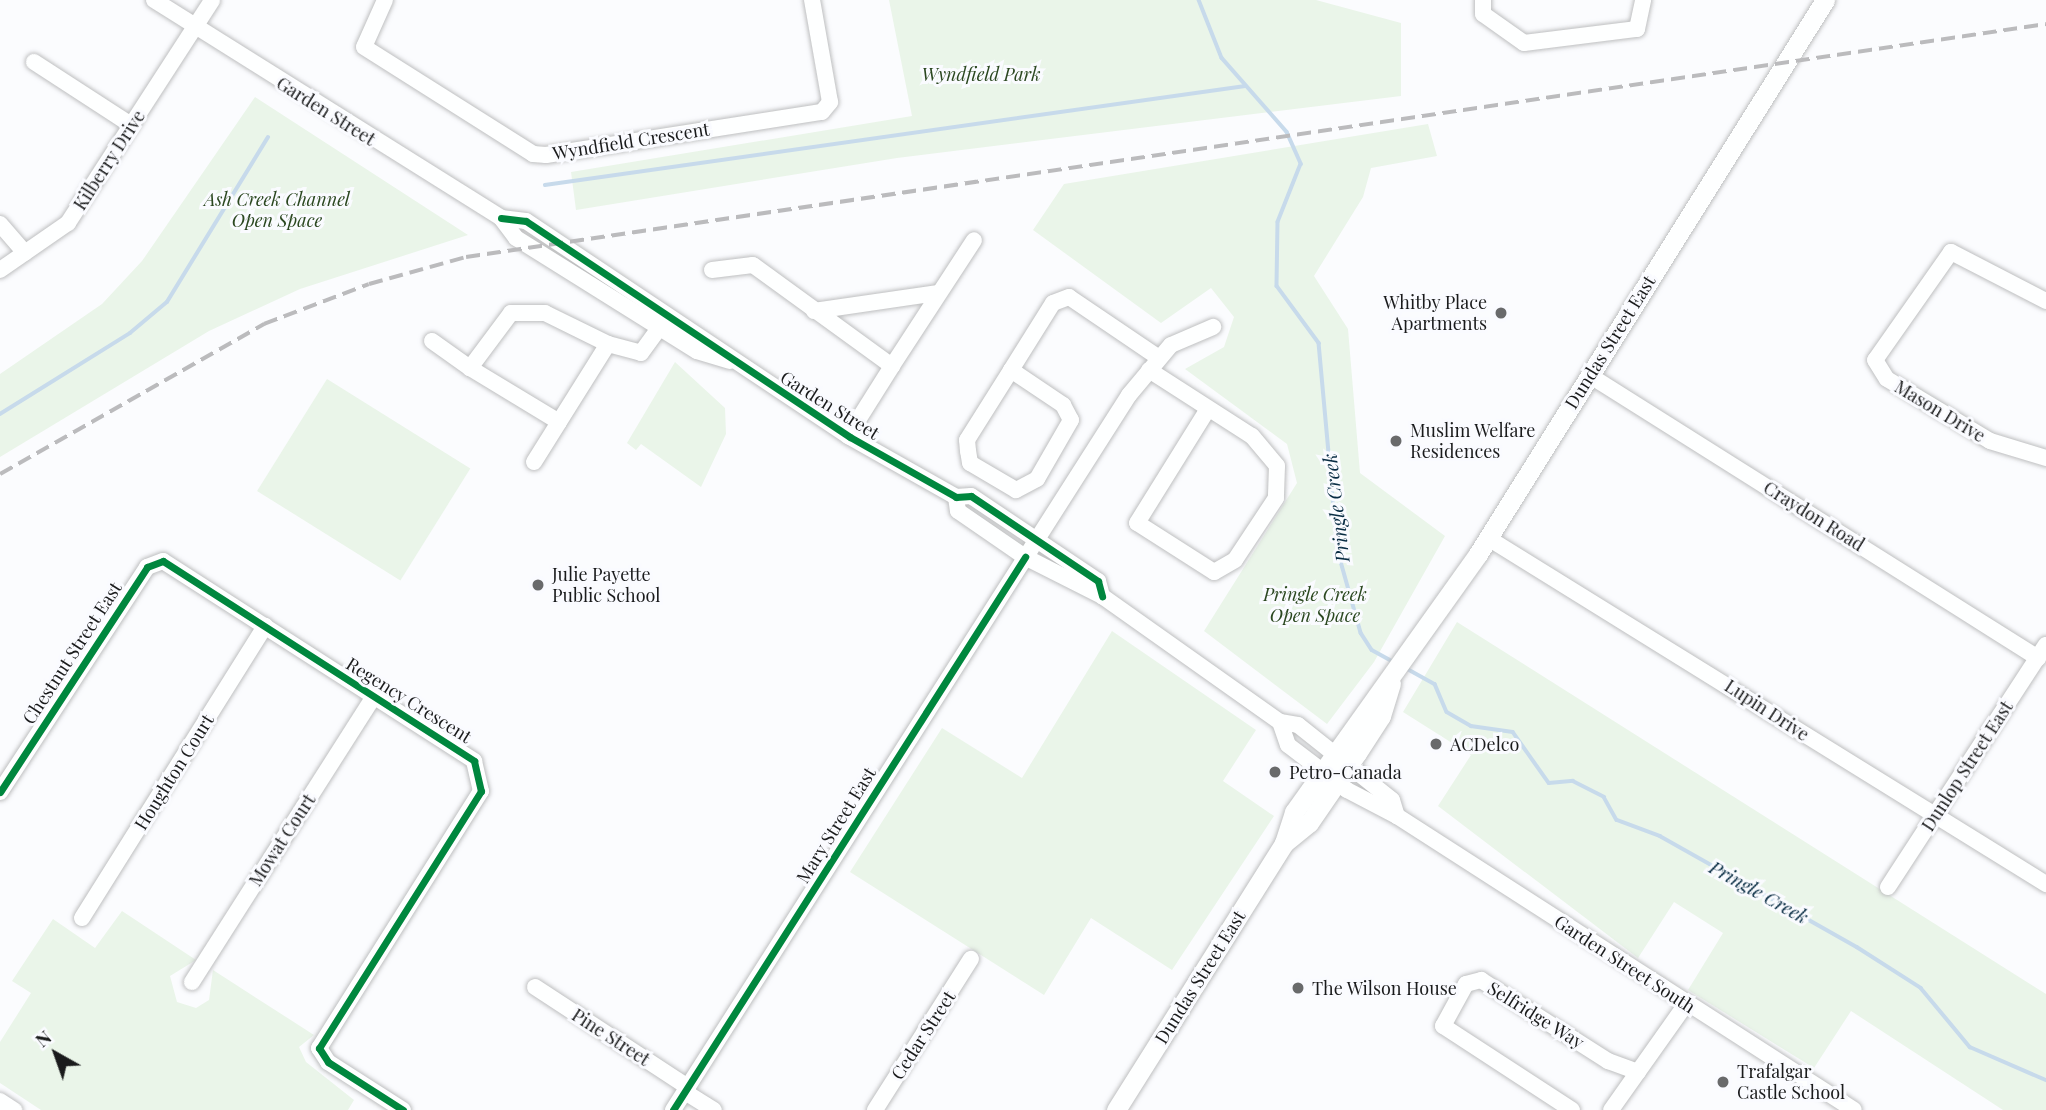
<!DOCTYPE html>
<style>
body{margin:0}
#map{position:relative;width:2046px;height:1110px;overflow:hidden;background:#fbfcfe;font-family:"Playfair Display",serif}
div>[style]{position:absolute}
.green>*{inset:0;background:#eaf5e9;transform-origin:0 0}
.stream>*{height:3.5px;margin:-1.75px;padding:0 1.75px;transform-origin:1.75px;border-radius:1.75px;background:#c7daeb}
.roads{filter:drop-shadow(0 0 2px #bebfc0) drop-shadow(0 0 2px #bebfc0)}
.minor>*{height:16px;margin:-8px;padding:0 8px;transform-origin:8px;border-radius:8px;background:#feffff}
.major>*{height:19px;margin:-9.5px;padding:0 9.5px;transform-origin:9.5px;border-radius:9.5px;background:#feffff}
.rail>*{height:3.5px;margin-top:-1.75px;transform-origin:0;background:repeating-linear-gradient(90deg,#bbbbbd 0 14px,transparent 0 21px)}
.cycleway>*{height:7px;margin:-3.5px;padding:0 3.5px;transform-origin:3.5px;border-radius:3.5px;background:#00873e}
.dots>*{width:19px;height:19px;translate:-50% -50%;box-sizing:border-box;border:4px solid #fafbff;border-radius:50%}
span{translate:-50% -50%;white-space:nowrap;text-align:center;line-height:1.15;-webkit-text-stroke:6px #fafbff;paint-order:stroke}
.park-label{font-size:18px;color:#2b4820;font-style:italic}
.street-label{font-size:18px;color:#1a1b1c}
.poi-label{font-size:18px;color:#1a1b1c}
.right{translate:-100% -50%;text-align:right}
.left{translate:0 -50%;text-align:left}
.water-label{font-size:19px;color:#082c43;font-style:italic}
.north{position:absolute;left:21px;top:1019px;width:70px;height:70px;-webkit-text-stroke:5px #fafbff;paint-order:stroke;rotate:320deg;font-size:19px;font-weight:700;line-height:28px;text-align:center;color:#1a1b1c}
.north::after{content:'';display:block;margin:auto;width:24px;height:32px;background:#1a1b1c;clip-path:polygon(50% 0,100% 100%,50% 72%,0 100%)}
</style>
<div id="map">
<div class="green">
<div style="clip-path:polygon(889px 0,1316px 0,1401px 23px,1401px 96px,897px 158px,576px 210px,571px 172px,912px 116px)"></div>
<div style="clip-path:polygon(255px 97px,468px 235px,300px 289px,209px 331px,0 457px,0 374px,102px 304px,142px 261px)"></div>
<div style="clip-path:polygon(1428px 124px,1437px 156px,1371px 168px,1363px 197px,1314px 276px,1348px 329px,1360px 473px,1445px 536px,1374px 662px,1327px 724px,1204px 631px,1297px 483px,1287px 444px,1185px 369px,1224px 347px,1234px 317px,1211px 288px,1161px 323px,1033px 230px,1064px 184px)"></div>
<div style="clip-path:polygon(675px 362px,725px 408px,726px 434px,701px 487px,641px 444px,636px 450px,627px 443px)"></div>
<div style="left:327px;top:379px;width:169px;height:132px;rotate:32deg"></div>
<div style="clip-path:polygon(1457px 622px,2046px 994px,2046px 1110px,2003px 1110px,1851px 1011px,1814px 1068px,1688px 990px,1723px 933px,1674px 902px,1638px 958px,1438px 806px,1471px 755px,1403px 712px)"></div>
<div style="clip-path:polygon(1112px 631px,1256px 730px,1223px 781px,1274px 816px,1172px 970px,1091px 918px,1044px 995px,850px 872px,942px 728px,1022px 778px)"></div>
<div style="clip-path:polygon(122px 911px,196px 960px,170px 976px,177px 1002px,196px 1008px,209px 1000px,213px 970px,314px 1035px,299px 1047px,306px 1062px,354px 1100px,348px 1110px,41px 1110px,0 1083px,0 1042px,31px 993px,12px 981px,53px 919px,95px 948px)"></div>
</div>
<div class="stream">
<div style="left:1199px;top:0;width:62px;rotate:68.4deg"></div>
<div style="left:1222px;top:58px;width:98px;rotate:48.7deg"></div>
<div style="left:1287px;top:132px;width:35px;rotate:66deg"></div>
<div style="left:1301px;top:164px;width:62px;rotate:111.6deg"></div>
<div style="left:1278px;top:222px;width:64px;rotate:90.9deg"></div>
<div style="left:1277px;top:286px;width:71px;rotate:53.6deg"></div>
<div style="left:1319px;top:343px;width:209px;rotate:84.8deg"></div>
<div style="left:1338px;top:551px;width:85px;rotate:74.3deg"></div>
<div style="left:1361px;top:633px;width:20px;rotate:57deg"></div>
<div style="left:1372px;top:650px;width:25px;rotate:29deg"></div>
<div style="left:545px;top:185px;width:707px;rotate:-8.05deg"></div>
<div style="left:0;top:414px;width:153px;rotate:-31.9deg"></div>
<div style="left:130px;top:333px;width:48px;rotate:-40deg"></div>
<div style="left:167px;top:302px;width:193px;rotate:-58.5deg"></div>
<div style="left:1404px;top:667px;width:35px;rotate:29deg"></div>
<div style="left:1435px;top:684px;width:30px;rotate:67deg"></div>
<div style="left:1447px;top:712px;width:28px;rotate:30deg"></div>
<div style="left:1471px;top:726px;width:42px;rotate:8.1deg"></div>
<div style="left:1513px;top:732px;width:62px;rotate:54.8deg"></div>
<div style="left:1549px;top:783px;width:24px;rotate:-5deg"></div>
<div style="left:1573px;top:781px;width:35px;rotate:27deg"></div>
<div style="left:1604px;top:797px;width:26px;rotate:61deg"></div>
<div style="left:1617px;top:820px;width:46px;rotate:20.4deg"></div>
<div style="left:1660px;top:836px;width:226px;rotate:29.4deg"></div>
<div style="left:1857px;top:947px;width:76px;rotate:32.6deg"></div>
<div style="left:1921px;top:988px;width:77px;rotate:50.3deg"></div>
<div style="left:1970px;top:1047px;width:83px;rotate:23.5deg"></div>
</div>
<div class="roads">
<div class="minor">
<div style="left:154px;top:0;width:410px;rotate:32.1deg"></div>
<div style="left:501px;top:218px;width:25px;rotate:53deg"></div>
<div style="left:516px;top:238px;width:213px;rotate:32deg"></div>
<div style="left:697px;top:351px;width:34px;rotate:17deg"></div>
<div style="left:385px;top:0;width:51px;rotate:114.1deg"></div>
<div style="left:364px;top:47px;width:200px;rotate:32.3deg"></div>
<div style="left:533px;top:154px;width:13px;rotate:4deg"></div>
<div style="left:546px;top:155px;width:279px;rotate:-8.9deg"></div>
<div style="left:822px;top:112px;width:13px;rotate:-51deg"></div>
<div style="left:830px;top:102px;width:104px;rotate:-100deg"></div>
<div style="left:1483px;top:0;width:14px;rotate:90deg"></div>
<div style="left:1483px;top:14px;width:50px;rotate:35.3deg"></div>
<div style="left:1524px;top:43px;width:114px;rotate:-7.1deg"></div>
<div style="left:1637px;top:29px;width:30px;rotate:-78deg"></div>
<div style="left:34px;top:62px;width:116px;rotate:33deg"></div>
<div style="left:501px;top:218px;width:25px;rotate:7deg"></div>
<div style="left:526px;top:221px;width:389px;rotate:33.7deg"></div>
<div style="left:850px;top:437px;width:122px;rotate:29.5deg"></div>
<div style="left:956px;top:497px;width:15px;rotate:-4deg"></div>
<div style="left:971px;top:496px;width:153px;rotate:33.8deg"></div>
<div style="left:1098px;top:581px;width:16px;rotate:75deg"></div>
<div style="left:0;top:224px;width:38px;rotate:49deg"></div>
<div style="left:0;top:270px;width:83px;rotate:-34.7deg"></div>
<div style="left:68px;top:223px;width:265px;rotate:-57.1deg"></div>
<div style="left:712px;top:270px;width:41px;rotate:-7deg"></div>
<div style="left:753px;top:265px;width:172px;rotate:36deg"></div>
<div style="left:892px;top:366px;width:150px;rotate:-56.9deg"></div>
<div style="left:2046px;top:301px;width:107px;rotate:-152.7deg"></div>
<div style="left:1951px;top:252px;width:132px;rotate:125.1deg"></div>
<div style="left:1875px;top:360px;width:22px;rotate:58deg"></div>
<div style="left:1887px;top:379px;width:120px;rotate:31deg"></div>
<div style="left:1990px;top:441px;width:59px;rotate:16.9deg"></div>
<div style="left:814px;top:311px;width:124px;rotate:-8.3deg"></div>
<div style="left:432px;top:341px;width:47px;rotate:35.4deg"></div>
<div style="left:608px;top:344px;width:70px;rotate:-153.8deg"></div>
<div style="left:545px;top:313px;width:34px;rotate:180deg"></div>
<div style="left:511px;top:313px;width:69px;rotate:126.7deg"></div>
<div style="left:470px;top:368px;width:104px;rotate:31.2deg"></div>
<div style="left:559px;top:422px;width:92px;rotate:-57.9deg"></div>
<div style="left:608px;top:344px;width:34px;rotate:15deg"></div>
<div style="left:641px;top:353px;width:39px;rotate:-54deg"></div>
<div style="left:1011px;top:370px;width:63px;rotate:33.9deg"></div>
<div style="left:1063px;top:405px;width:17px;rotate:62deg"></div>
<div style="left:1071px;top:420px;width:68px;rotate:120deg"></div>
<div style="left:1037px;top:479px;width:24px;rotate:152deg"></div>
<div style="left:1016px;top:490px;width:53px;rotate:-149.6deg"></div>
<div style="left:970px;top:463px;width:12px;rotate:-99deg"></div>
<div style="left:968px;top:451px;width:11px;rotate:-95deg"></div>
<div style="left:967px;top:440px;width:83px;rotate:-57.8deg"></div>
<div style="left:1011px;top:370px;width:79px;rotate:-57.9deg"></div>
<div style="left:1053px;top:303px;width:17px;rotate:-21deg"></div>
<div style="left:1069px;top:297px;width:109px;rotate:34.1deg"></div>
<div style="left:1149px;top:370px;width:122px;rotate:32.7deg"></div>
<div style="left:1252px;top:436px;width:39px;rotate:50deg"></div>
<div style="left:1277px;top:466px;width:32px;rotate:92deg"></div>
<div style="left:1276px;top:498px;width:74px;rotate:123.5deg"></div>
<div style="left:1235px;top:560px;width:24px;rotate:150deg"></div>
<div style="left:1214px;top:572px;width:91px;rotate:-147.5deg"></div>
<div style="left:1137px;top:523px;width:134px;rotate:-58.1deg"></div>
<div style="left:1589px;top:375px;width:531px;rotate:32.22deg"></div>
<div style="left:848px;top:436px;width:83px;rotate:-57.8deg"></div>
<div style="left:534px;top:462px;width:47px;rotate:-58deg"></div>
<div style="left:956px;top:497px;width:14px;rotate:82deg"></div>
<div style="left:958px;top:511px;width:81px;rotate:34.5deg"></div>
<div style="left:1025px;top:557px;width:86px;rotate:26.9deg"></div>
<div style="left:1102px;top:596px;width:218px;rotate:35.3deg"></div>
<div style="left:1280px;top:722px;width:18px;rotate:9deg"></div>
<div style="left:1298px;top:725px;width:120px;rotate:38.6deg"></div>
<div style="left:1392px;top:800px;width:17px;rotate:73deg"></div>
<div style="left:1488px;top:538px;width:657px;rotate:31.8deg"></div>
<div style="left:1280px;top:722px;width:24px;rotate:71deg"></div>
<div style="left:1288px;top:745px;width:74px;rotate:37.3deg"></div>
<div style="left:1347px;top:790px;width:56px;rotate:27.5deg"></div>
<div style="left:1397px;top:816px;width:543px;rotate:32.75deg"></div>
<div style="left:0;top:792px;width:269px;rotate:-56.8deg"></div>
<div style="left:147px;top:567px;width:17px;rotate:-21deg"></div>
<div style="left:163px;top:561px;width:370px;rotate:32.7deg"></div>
<div style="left:474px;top:761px;width:31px;rotate:77deg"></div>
<div style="left:481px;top:791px;width:304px;rotate:122.2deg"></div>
<div style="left:319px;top:1048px;width:17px;rotate:57deg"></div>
<div style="left:328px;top:1062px;width:89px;rotate:32.6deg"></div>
<div style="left:1888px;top:887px;width:289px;rotate:-56.9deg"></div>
<div style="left:82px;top:918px;width:345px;rotate:-57.9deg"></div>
<div style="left:192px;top:982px;width:337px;rotate:-57.5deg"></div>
<div style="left:535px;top:987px;width:183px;rotate:33.2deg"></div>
<div style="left:685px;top:1092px;width:34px;rotate:32deg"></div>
<div style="left:0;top:1101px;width:17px;rotate:33deg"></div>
<div style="left:673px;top:1110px;width:848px;rotate:-57.47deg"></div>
<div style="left:1129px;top:395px;width:65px;rotate:-50deg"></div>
<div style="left:1171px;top:345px;width:46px;rotate:-23.2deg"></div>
<div style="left:875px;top:1110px;width:179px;rotate:-57.6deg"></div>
<div style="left:1572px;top:1110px;width:154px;rotate:-146.9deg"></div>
<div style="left:1443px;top:1026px;width:48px;rotate:-61.3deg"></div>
<div style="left:1466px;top:984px;width:16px;rotate:-15deg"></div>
<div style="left:1481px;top:980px;width:151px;rotate:32.5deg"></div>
<div style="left:1608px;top:1061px;width:32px;rotate:20deg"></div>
<div style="left:1611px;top:1110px;width:130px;rotate:-54.7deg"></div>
</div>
<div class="major">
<div style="left:1284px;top:843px;width:32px;rotate:-39deg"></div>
<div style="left:1309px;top:823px;width:85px;rotate:-55.6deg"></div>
<div style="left:1357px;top:753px;width:44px;rotate:-57deg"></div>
<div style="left:1381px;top:716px;width:34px;rotate:-73deg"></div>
<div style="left:1116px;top:1110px;width:315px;rotate:-57.8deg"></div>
<div style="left:1284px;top:843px;width:33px;rotate:-72deg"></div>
<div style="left:1294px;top:812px;width:317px;rotate:-54.5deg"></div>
<div style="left:1478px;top:554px;width:654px;rotate:-57.94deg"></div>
</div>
</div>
<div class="rail">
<div style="left:0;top:474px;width:304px;rotate:-29.6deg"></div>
<div style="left:264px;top:324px;width:112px;rotate:-20.9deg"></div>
<div style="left:369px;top:284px;width:101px;rotate:-15.6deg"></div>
<div style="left:466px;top:257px;width:1597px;rotate:-8.39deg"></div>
</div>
<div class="cycleway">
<div style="left:501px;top:218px;width:25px;rotate:7deg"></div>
<div style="left:526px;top:221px;width:389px;rotate:33.7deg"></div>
<div style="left:850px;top:437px;width:122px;rotate:29.5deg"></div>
<div style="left:956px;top:497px;width:15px;rotate:-4deg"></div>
<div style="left:971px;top:496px;width:153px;rotate:33.8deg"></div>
<div style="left:1098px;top:581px;width:16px;rotate:75deg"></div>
<div style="left:0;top:792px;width:269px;rotate:-56.8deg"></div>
<div style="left:147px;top:567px;width:17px;rotate:-21deg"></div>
<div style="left:163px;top:561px;width:370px;rotate:32.7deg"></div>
<div style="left:474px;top:761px;width:31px;rotate:77deg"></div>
<div style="left:481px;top:791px;width:304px;rotate:122.2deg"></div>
<div style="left:319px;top:1048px;width:17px;rotate:57deg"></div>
<div style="left:328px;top:1062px;width:89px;rotate:32.6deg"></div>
<div style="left:673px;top:1110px;width:656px;rotate:-57.52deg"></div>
</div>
<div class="dots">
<div style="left:1501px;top:313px;background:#696a6b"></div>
<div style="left:1396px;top:441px;background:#696a6b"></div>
<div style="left:538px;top:585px;background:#696a6b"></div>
<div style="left:1436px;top:744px;background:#696a6b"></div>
<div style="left:1275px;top:772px;background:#696a6b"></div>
<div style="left:1298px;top:988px;background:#696a6b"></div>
<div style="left:1723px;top:1082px;background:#696a6b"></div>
</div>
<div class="park-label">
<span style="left:981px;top:74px">Wyndfield Park</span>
<span style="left:277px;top:210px">Ash Creek Channel<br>Open Space</span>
<span style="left:1315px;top:605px">Pringle Creek<br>Open Space</span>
</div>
<div class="street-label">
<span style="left:326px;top:111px;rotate:32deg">Garden Street</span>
<span style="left:631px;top:141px;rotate:-9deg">Wyndfield Crescent</span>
<span style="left:109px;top:160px;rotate:-57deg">Kilberry Drive</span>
<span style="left:1610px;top:342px;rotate:-58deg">Dundas Street East</span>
<span style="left:830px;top:405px;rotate:32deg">Garden Street</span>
<span style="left:1940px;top:411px;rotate:31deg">Mason Drive</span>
<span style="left:1814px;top:516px;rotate:32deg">Craydon Road</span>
<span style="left:72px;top:653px;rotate:-57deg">Chestnut Street East</span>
<span style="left:409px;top:700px;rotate:32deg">Regency Crescent</span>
<span style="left:1767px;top:710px;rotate:33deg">Lupin Drive</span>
<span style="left:1967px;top:766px;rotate:-57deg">Dunlop Street East</span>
<span style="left:174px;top:772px;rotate:-58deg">Houghton Court</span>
<span style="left:836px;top:825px;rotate:-58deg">Mary Street East</span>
<span style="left:282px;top:840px;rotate:-57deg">Mowat Court</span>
<span style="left:1625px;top:964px;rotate:33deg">Garden Street South</span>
<span style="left:1200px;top:977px;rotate:-58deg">Dundas Street East</span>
<span style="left:1536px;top:1015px;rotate:32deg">Selfridge Way</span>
<span style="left:923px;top:1035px;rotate:-57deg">Cedar Street</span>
<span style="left:611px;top:1037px;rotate:33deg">Pine Street</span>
</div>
<div class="poi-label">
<span class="right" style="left:1487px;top:313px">Whitby Place<br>Apartments</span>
<span class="left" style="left:1410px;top:441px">Muslim Welfare<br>Residences</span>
<span class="left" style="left:552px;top:585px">Julie Payette<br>Public School</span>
<span class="left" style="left:1450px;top:744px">ACDelco</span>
<span class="left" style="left:1289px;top:772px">Petro-Canada</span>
<span class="left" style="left:1312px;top:988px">The Wilson House</span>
<span class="left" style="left:1737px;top:1082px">Trafalgar<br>Castle School</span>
</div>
<div class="water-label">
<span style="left:1336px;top:508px;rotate:-97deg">Pringle Creek</span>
<span style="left:1759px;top:892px;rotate:29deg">Pringle Creek</span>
</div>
<div class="north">N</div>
</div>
